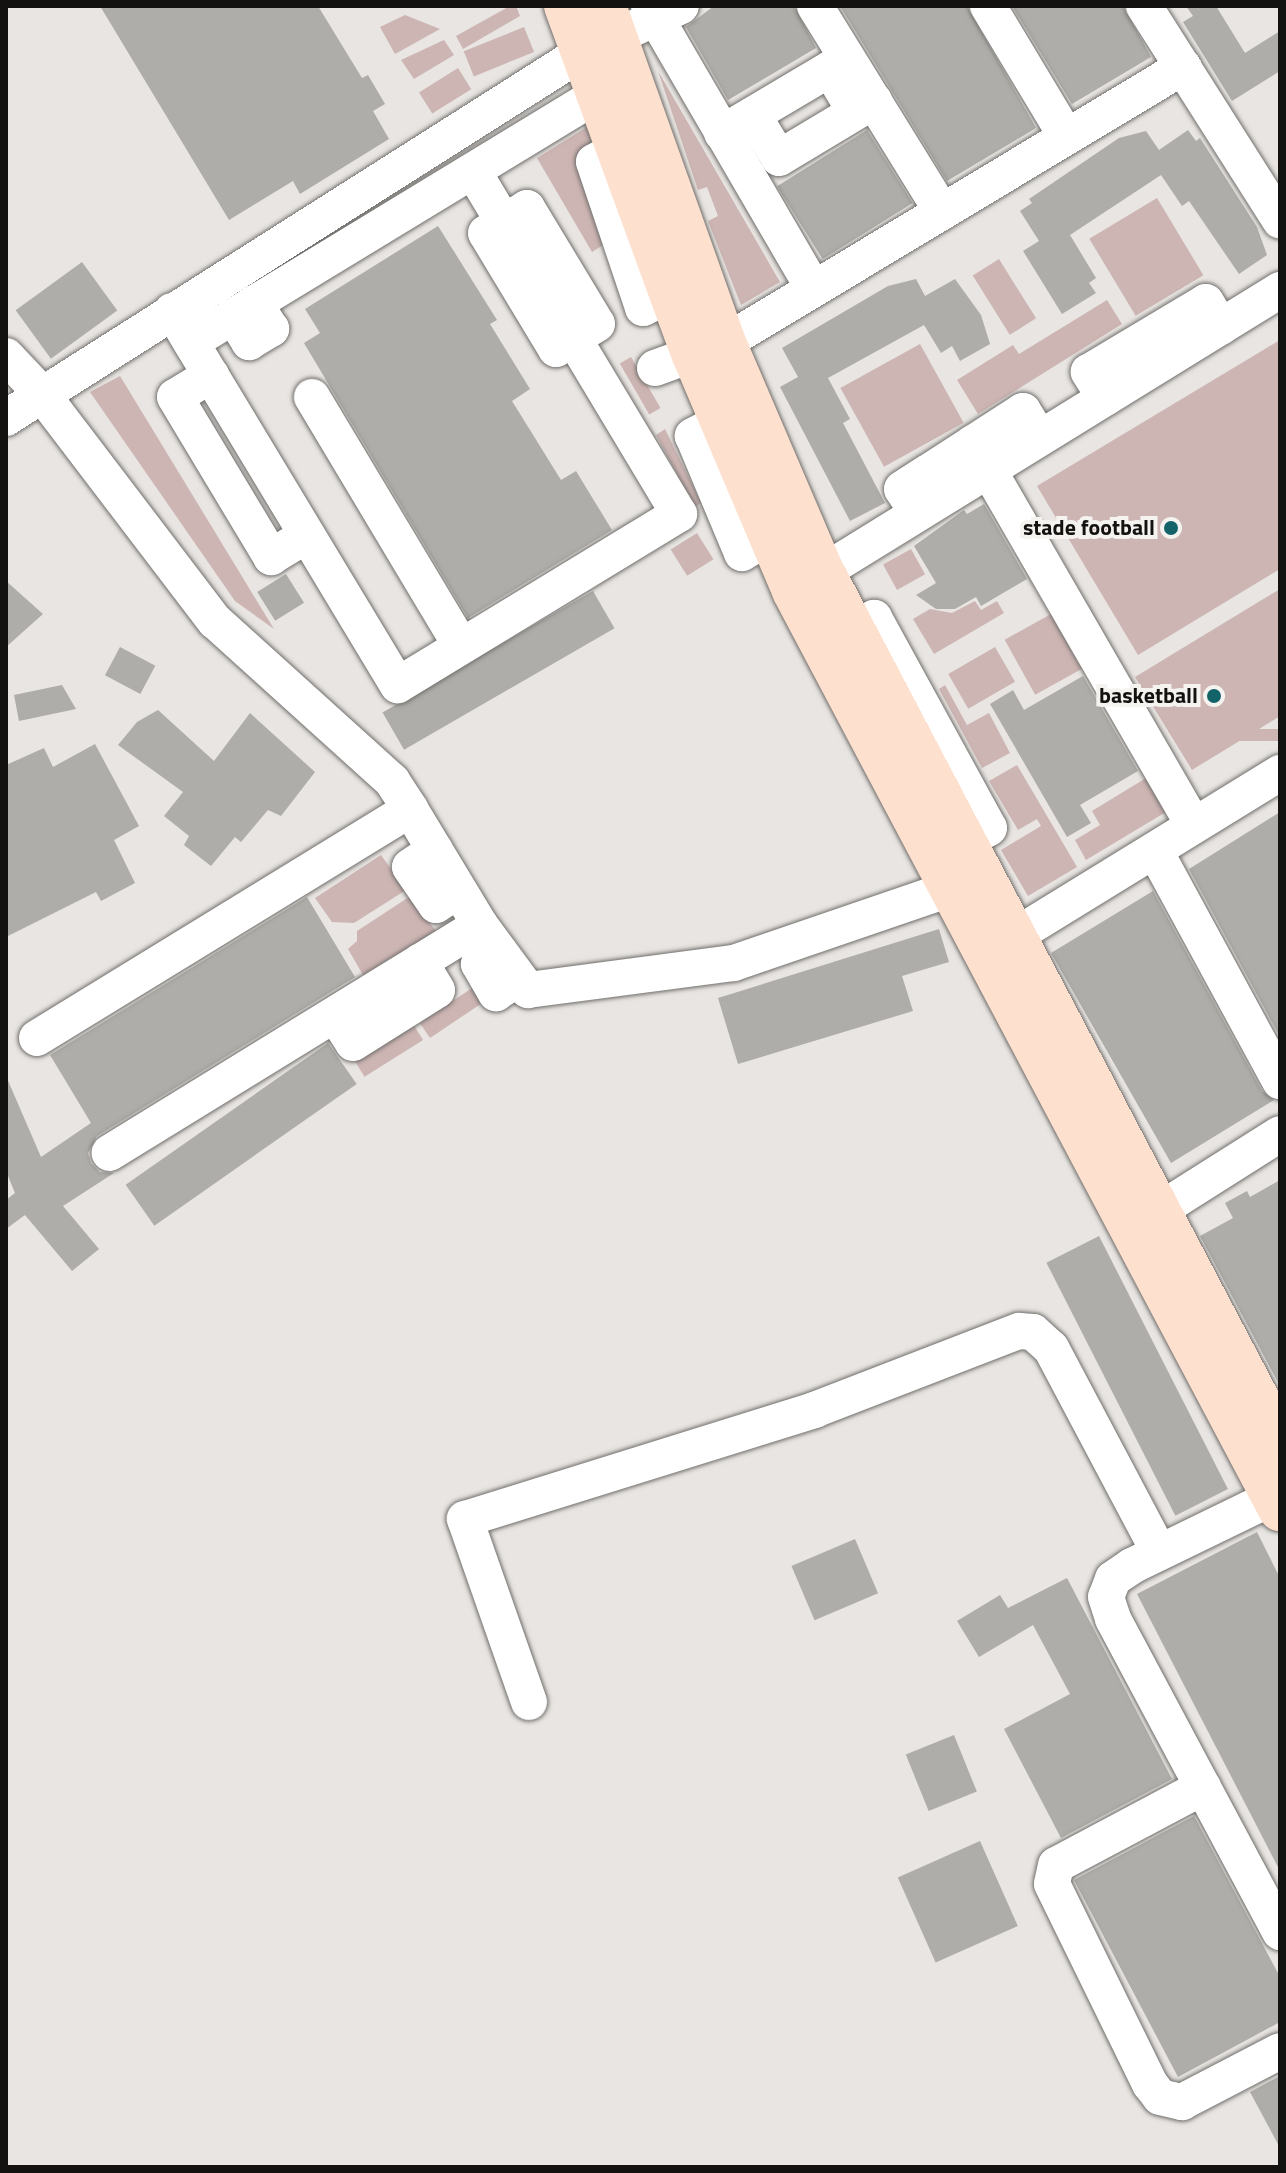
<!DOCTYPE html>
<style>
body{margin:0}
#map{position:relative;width:1286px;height:2173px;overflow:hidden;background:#e8e5e2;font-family:"Titillium Web",sans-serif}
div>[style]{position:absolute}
.green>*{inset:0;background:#cdb5b3;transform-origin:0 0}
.building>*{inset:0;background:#aeada9;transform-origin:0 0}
.roads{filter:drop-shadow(0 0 2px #706e6b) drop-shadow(0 0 2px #706e6b)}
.street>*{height:36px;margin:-18px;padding:0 18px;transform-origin:18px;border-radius:18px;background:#fff}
.secondary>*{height:44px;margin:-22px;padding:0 22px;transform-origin:22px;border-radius:22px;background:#fee0cf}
.dots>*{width:22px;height:22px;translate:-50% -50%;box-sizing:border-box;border:4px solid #f5f3ef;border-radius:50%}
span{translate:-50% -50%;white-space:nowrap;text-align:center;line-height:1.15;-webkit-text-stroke:8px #f5f3ef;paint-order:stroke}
.poi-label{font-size:22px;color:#131211;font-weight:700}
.right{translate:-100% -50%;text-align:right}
.frame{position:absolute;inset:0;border:8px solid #131211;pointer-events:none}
</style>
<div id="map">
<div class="green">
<div style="clip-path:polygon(510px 6px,516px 6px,520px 16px,463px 49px,456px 36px)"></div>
<div style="clip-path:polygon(405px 15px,440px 29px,395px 54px,380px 27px)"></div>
<div style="left:524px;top:27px;width:27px;height:65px;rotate:68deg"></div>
<div style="clip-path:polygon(444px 40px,454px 55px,414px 79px,401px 60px)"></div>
<div style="left:458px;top:68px;width:25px;height:46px;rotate:58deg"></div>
<div style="clip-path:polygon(658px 71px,780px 282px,741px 305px,708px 221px,718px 216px,707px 187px,698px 190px)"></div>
<div style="clip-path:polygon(587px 127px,593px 145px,576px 156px,603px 245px,592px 252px,537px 158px)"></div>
<div style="left:1157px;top:198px;width:90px;height:79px;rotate:59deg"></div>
<div style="left:999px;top:259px;width:70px;height:31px;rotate:58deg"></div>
<div style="clip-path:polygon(1107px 300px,1122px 324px,978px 414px,957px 380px,1013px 345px,1019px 354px)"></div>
<div style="clip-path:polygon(1280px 340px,1280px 569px,1138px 655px,1037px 486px)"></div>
<div style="left:920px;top:344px;width:90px;height:91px;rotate:61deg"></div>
<div style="left:631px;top:357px;width:59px;height:13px;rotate:60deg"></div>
<div style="clip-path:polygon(120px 376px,274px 629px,235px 601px,90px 392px)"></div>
<div style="clip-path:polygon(665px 429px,701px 503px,695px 507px,656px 435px)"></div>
<div style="left:697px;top:533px;width:31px;height:31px;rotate:58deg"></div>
<div style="left:911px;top:549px;width:29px;height:32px;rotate:61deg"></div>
<div style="clip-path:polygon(1280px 589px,1280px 716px,1192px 770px,1135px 677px)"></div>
<div style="clip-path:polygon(975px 601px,981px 610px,997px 601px,1004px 613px,934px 654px,913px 619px,930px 609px,952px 613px)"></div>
<div style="left:1051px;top:614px;width:63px;height:53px;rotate:61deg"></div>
<div style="left:995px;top:647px;width:40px;height:54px;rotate:60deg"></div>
<div style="clip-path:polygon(945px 685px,967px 725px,989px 713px,1010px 753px,982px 768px,939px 689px)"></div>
<div style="left:1280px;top:729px;width:12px;height:100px;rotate:90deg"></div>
<div style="clip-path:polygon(1017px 765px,1077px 867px,1028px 896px,1001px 850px,1041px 826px,1037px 819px,1018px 830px,989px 781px)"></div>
<div style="clip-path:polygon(1146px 778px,1166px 812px,1086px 860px,1075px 840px,1100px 825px,1092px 811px)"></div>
<div style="clip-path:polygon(381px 855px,406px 890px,354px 923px,332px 922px,315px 898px)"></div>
<div style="clip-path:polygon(409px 897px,436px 931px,363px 975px,348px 949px,357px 941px,357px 931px)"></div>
<div style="left:478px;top:984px;width:18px;height:70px;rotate:56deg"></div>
<div style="left:413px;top:1024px;width:19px;height:69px;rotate:58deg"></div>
</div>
<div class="building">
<div style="clip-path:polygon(100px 6px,318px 6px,362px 78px,368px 75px,385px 104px,373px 111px,389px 139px,300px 194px,293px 181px,229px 220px)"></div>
<div style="clip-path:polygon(714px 6px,794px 6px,816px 48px,728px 100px,686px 27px)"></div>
<div style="clip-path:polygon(840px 6px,967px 6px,1036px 128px,947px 181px)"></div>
<div style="clip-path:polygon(1012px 6px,1123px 6px,1151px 57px,1072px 104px)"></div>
<div style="clip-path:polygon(1186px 6px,1216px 6px,1245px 53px,1280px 31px,1280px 71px,1232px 101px,1183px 22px,1193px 16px)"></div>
<div style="left:867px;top:130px;width:86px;height:106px;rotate:58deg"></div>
<div style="clip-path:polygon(1188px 130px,1196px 141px,1200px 138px,1257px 227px,1267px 255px,1239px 274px,1189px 201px,1182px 206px,1161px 175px,1070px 235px,1096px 278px,1089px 283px,1096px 293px,1062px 314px,1023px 251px,1039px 241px,1020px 211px,1032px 203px,1029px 199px,1119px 138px,1146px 131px,1159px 150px)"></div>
<div style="clip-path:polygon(438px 226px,497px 320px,490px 324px,530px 389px,512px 401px,561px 480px,576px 471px,612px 530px,468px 618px,304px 343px,320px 333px,305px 309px)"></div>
<div style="left:82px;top:262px;width:60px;height:82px;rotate:54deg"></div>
<div style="clip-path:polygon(916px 279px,925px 296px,955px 279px,981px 315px,990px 344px,960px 361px,952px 346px,941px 353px,924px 325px,828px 378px,850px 419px,843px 423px,885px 503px,850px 521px,780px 387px,798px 377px,782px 348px,888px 286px)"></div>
<div style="clip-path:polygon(984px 504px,1027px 579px,981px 606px,976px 597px,955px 609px,936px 609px,916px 595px,936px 583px,914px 546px,964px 510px,967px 514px)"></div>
<div style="left:286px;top:574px;width:34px;height:34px;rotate:58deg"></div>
<div style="clip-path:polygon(6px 581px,43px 614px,6px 647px)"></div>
<div style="left:593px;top:591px;width:43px;height:243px;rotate:60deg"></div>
<div style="left:120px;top:647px;width:40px;height:32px;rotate:28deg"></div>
<div style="clip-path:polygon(1083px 676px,1138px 771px,1080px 805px,1091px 823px,1067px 837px,990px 704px,1013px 690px,1024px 710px)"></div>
<div style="clip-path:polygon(62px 685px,76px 709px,19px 721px,14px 695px)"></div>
<div style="clip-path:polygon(158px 710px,214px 761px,250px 713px,315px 772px,281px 816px,268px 810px,241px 842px,235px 837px,211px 866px,184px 845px,189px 836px,164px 816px,183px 792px,118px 745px,137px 722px)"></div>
<div style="clip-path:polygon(95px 744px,139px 826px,114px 840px,135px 883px,101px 901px,96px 892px,6px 937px,6px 765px,44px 748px,53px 767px)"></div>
<div style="clip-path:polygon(1280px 812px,1280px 1037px,1189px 869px)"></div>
<div style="clip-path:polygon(1153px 891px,1262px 1091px,1274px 1100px,1171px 1163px,1051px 953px)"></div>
<div style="clip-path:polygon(307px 897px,355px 977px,97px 1136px,88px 1153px,91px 1163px,100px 1172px,114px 1173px,63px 1206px,99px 1249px,72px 1271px,25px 1215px,6px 1229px,6px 1200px,15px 1193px,6px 1171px,6px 1076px,41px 1157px,91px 1123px,50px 1055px)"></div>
<div style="clip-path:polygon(939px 929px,949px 962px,902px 976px,913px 1011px,738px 1064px,718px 998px)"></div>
<div style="left:328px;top:1043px;width:50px;height:247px;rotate:55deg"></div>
<div style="clip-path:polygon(1280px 1180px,1280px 1386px,1200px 1236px,1233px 1218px,1225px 1203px,1247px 1191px,1250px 1197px)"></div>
<div style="left:1099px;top:1236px;width:284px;height:59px;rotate:63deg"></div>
<div style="clip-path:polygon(1257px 1532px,1280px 1578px,1280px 1871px,1137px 1594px)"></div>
<div style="left:855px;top:1539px;width:59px;height:69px;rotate:67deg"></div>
<div style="clip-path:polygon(1067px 1578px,1172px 1779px,1061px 1838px,1004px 1729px,1070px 1694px,1033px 1625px,979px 1657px,957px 1621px,1000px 1595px,1008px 1608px)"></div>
<div style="left:954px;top:1735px;width:61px;height:52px;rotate:68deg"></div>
<div style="clip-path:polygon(1194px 1816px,1280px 1977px,1280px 2022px,1178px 2077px,1074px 1880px)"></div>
<div style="left:980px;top:1841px;width:93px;height:90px;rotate:66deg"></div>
<div style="clip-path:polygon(1280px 2076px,1280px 2148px,1250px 2092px)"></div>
</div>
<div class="roads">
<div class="street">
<div style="left:649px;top:6px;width:326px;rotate:59.8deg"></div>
<div style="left:815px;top:6px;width:242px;rotate:58.3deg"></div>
<div style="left:988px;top:6px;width:152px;rotate:59deg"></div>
<div style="left:1144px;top:6px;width:254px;rotate:57.6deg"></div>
<div style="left:753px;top:115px;width:50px;rotate:58.8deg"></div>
<div style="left:779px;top:158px;width:111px;rotate:-31deg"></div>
<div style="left:722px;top:133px;width:126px;rotate:-30.7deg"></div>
<div style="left:830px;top:69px;width:45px;rotate:59.5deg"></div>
<div style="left:619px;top:149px;width:28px;rotate:153deg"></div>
<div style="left:594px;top:162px;width:154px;rotate:71.4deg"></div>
<div style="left:643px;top:308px;width:32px;rotate:-26deg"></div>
<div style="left:527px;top:208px;width:135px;rotate:58.9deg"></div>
<div style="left:597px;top:324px;width:48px;rotate:148.6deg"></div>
<div style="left:556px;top:349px;width:135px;rotate:-121.1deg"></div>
<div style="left:486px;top:233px;width:48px;rotate:-31.4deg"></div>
<div style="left:172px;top:311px;width:437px;rotate:58.9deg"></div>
<div style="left:398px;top:685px;width:329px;rotate:-31.3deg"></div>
<div style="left:679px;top:514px;width:400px;rotate:-121deg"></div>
<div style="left:233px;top:316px;width:31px;rotate:58deg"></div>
<div style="left:249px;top:342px;width:26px;rotate:-31deg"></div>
<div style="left:271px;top:329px;width:31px;rotate:-122deg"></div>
<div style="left:191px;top:342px;width:459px;rotate:-31.3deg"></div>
<div style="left:6px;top:356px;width:51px;rotate:46.6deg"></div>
<div style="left:41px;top:393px;width:287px;rotate:52.7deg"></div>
<div style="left:215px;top:621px;width:239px;rotate:42.1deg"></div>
<div style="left:392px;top:781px;width:33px;rotate:57deg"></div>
<div style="left:655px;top:368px;width:73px;rotate:-19.9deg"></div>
<div style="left:724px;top:343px;width:536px;rotate:-31.02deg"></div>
<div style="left:211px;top:375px;width:42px;rotate:148.6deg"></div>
<div style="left:175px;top:397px;width:187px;rotate:59deg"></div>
<div style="left:271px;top:557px;width:42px;rotate:-31.4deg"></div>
<div style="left:312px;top:397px;width:290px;rotate:59.1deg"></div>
<div style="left:1105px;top:398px;width:31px;rotate:-122deg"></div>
<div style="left:1089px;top:372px;width:136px;rotate:-30.9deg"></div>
<div style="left:1206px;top:302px;width:29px;rotate:59deg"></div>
<div style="left:6px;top:418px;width:683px;rotate:-32.39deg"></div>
<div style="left:583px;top:52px;width:108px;rotate:-25.1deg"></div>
<div style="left:722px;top:421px;width:33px;rotate:153deg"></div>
<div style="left:693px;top:436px;width:127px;rotate:67.3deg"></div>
<div style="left:742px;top:553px;width:34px;rotate:-30deg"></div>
<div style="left:973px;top:443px;width:440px;rotate:60deg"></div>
<div style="left:917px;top:512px;width:27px;rotate:-123deg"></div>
<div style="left:902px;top:489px;width:144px;rotate:-32.8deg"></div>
<div style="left:1023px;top:411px;width:31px;rotate:58deg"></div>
<div style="left:802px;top:585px;width:562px;rotate:-31.68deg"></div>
<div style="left:853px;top:631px;width:25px;rotate:-32deg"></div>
<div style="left:874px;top:618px;width:239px;rotate:61.3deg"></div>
<div style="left:989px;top:828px;width:27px;rotate:152deg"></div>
<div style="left:435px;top:850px;width:30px;rotate:146deg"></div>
<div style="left:410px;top:867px;width:46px;rotate:55.6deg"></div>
<div style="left:436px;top:905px;width:27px;rotate:-33deg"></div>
<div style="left:1155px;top:851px;width:262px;rotate:61.5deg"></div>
<div style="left:480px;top:925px;width:81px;rotate:53.6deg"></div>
<div style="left:528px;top:990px;width:208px;rotate:-7.5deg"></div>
<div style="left:734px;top:963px;width:231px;rotate:-18.9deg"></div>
<div style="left:992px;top:950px;width:338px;rotate:-31.6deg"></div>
<div style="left:499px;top:951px;width:24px;rotate:147deg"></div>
<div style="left:479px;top:964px;width:34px;rotate:60deg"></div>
<div style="left:496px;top:993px;width:27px;rotate:-33deg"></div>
<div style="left:335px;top:1015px;width:33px;rotate:57deg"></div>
<div style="left:353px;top:1043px;width:99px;rotate:-32.2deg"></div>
<div style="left:437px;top:990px;width:33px;rotate:-121deg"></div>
<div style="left:37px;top:1038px;width:438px;rotate:-31.5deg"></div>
<div style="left:410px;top:809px;width:135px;rotate:58.9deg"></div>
<div style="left:480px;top:925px;width:435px;rotate:148.4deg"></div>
<div style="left:1136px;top:1225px;width:170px;rotate:-32.3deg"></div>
<div style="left:1280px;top:1494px;width:165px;rotate:154.1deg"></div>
<div style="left:1132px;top:1566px;width:23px;rotate:146deg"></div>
<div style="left:1113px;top:1579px;width:19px;rotate:111deg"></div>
<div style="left:1106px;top:1597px;width:23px;rotate:72deg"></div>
<div style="left:1113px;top:1619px;width:355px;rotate:61.9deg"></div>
<div style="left:529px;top:1702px;width:194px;rotate:-109.3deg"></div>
<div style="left:465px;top:1519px;width:366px;rotate:-17.3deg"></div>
<div style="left:814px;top:1410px;width:220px;rotate:-21.1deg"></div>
<div style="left:1019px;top:1331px;width:14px;rotate:4deg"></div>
<div style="left:1033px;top:1332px;width:24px;rotate:42deg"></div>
<div style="left:1051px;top:1348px;width:231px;rotate:62.1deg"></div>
<div style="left:1203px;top:1787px;width:166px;rotate:152deg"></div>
<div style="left:1056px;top:1865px;width:19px;rotate:102deg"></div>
<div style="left:1052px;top:1884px;width:223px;rotate:63.9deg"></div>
<div style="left:1150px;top:2084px;width:16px;rotate:52deg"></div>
<div style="left:1160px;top:2097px;width:23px;rotate:13deg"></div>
<div style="left:1182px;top:2102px;width:110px;rotate:-27.5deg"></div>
</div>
<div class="secondary">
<div style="left:566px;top:6px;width:372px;rotate:69.9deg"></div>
<div style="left:694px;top:355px;width:256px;rotate:67deg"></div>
<div style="left:794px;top:591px;width:1039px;rotate:62.1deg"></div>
<div style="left:604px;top:6px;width:358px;rotate:70.4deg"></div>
<div style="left:724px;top:343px;width:246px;rotate:66.8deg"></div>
<div style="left:821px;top:569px;width:986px;rotate:62.27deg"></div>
</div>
</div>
<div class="dots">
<div style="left:1171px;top:528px;background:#146369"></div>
<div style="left:1214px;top:696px;background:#146369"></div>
</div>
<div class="poi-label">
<span class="right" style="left:1155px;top:528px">stade football</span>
<span class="right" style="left:1198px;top:696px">basketball</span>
</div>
<div class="frame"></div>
</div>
